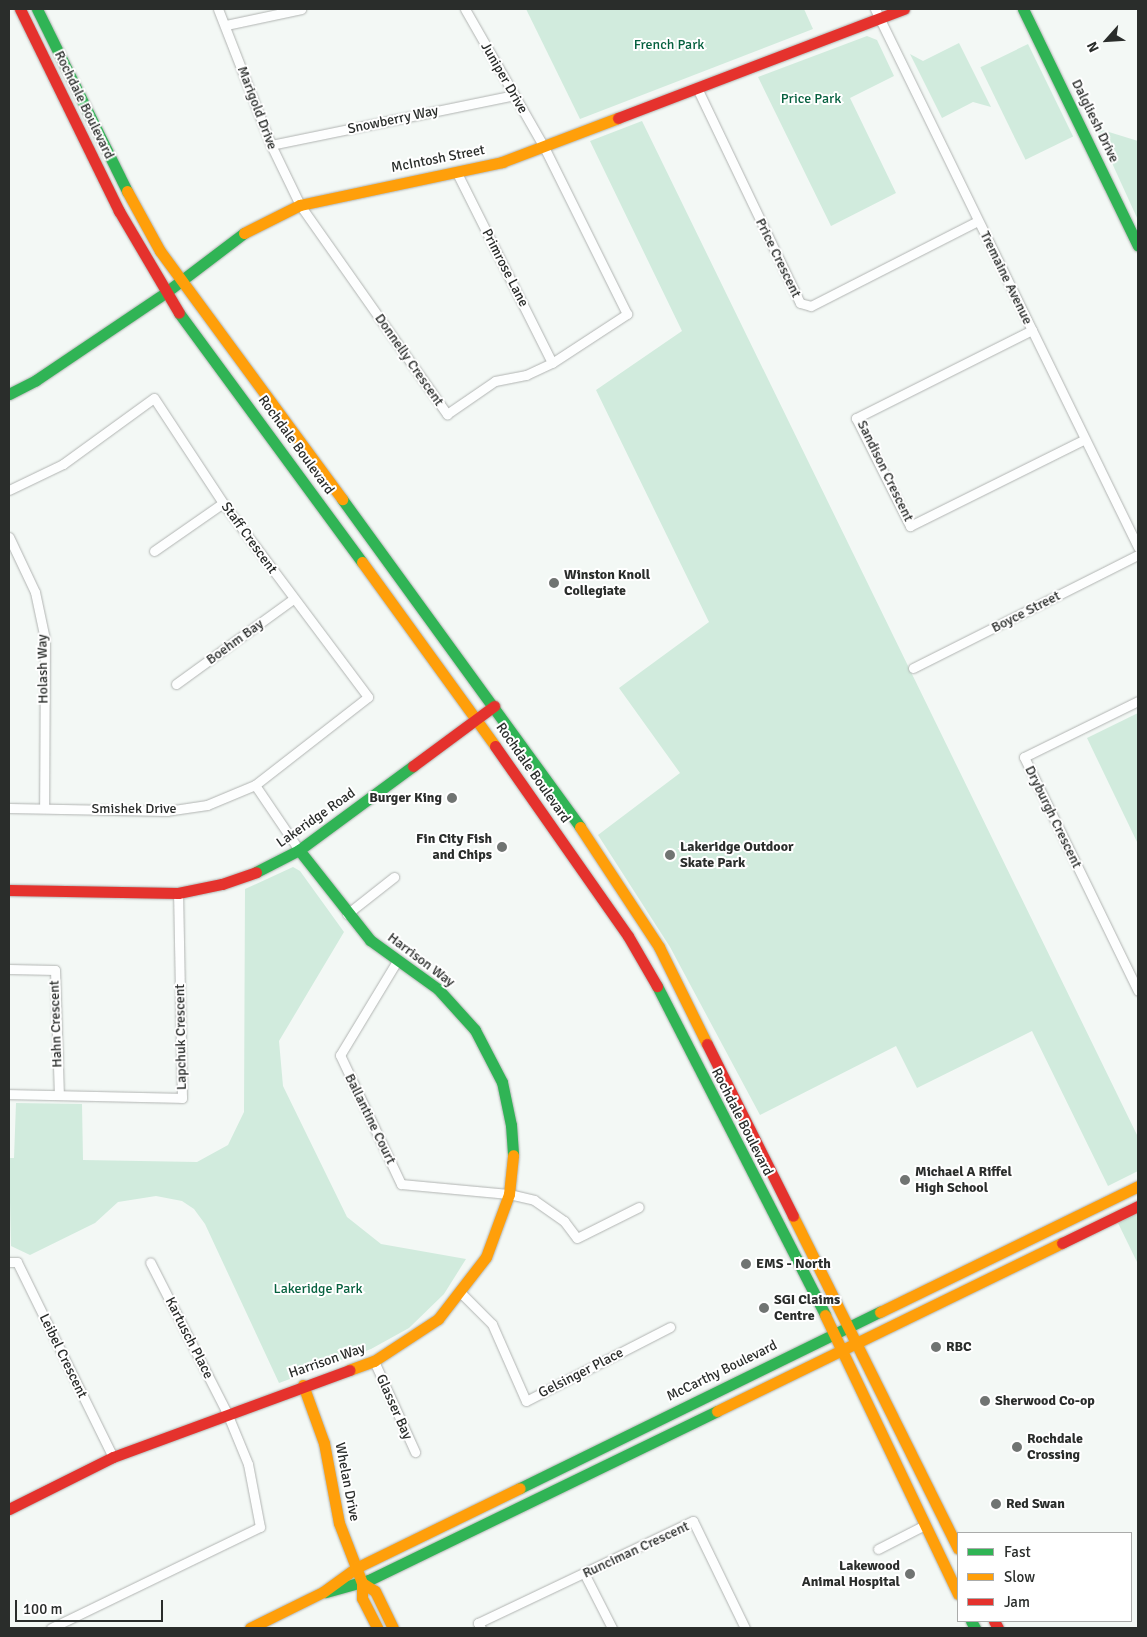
<!DOCTYPE html>
<style>
body{margin:0}
#map{position:relative;width:1147px;height:1637px;overflow:hidden;background:#f3f8f5;font-family:Signika,sans-serif}
div>[style]{position:absolute}
.green>*{inset:0;background:#d1ebdd;transform-origin:0 0}
.roads{filter:drop-shadow(0 0 1px #b1b4b2) drop-shadow(0 0 1px #b1b4b2)}
.street>*{height:9px;margin:-4.5px;padding:0 4.5px;transform-origin:4.5px;border-radius:4.5px;background:#fdfefe}
.fast>*{height:11px;margin:-5.5px;padding:0 5.5px;transform-origin:5.5px;border-radius:5.5px;background:#30b455}
.slow>*{height:11px;margin:-5.5px;padding:0 5.5px;transform-origin:5.5px;border-radius:5.5px;background:#ff9f0a}
.jam>*{height:11px;margin:-5.5px;padding:0 5.5px;transform-origin:5.5px;border-radius:5.5px;background:#e5322d}
.dots>*{width:14px;height:14px;translate:-50% -50%;box-sizing:border-box;border:2px solid #fff;border-radius:50%}
span{translate:-50% -50%;white-space:nowrap;text-align:center;line-height:1.15;-webkit-text-stroke:4px #fff;paint-order:stroke}
.park-label{font-size:14px;color:#06613f}
.street-label{font-size:14px;color:#2a2d2b}
.poi-label{font-size:14px;color:#2a2d2b;font-weight:700}
.left{translate:0 -50%;text-align:left}
.right{translate:-100% -50%;text-align:right}
.frame{position:absolute;inset:0;border:10px solid #2a2d2b;pointer-events:none}
.legend{position:absolute;left:957px;top:1532px;width:175px;height:90px;box-sizing:border-box;background:#fff;border:1px solid #aaabaa;margin:0;padding:6px 9px;list-style:none;font-size:15px;color:#2a2d2b}
.legend li{display:flex;align-items:center;gap:10px;height:25px}
.legend b{width:25px;border:1px solid #aaabaa}
.north{position:absolute;left:1082px;top:15px;width:50px;height:50px;-webkit-text-stroke:4px #fff;paint-order:stroke;rotate:244deg;font-size:14px;font-weight:700;line-height:20px;text-align:center;color:#2a2d2b}
.north::after{content:'';display:block;margin:auto;width:18px;height:22px;background:#2a2d2b;clip-path:polygon(50% 0,100% 100%,50% 72%,0 100%)}
.scale{position:absolute;left:15px;top:1600px;width:148px;height:22px;box-sizing:border-box;border:2px solid #2a2d2b;border-top:0;padding-left:6px;font-size:15px;line-height:18px;white-space:nowrap;color:#2a2d2b;-webkit-text-stroke:4px #fff;paint-order:stroke}
</style>
<div id="map">
<div class="green">
<div style="clip-path:polygon(526px 9px,804px 9px,813px 29px,580px 119px)"></div>
<div style="clip-path:polygon(867px 36px,877px 40px,894px 76px,850px 98px,896px 193px,831px 226px,758px 77px)"></div>
<div style="clip-path:polygon(959px 43px,991px 107px,973px 102px,942px 118px,910px 54px,923px 61px)"></div>
<div style="left:1028px;top:44px;width:103px;height:53px;rotate:64deg"></div>
<div style="clip-path:polygon(642px 121px,1138px 1137px,1138px 1171px,1108px 1186px,1032px 1031px,917px 1088px,896px 1046px,760px 1115px,670px 947px,598px 835px,680px 773px,619px 688px,709px 622px,596px 390px,682px 331px,590px 141px)"></div>
<div style="clip-path:polygon(1096px 128px,1138px 141px,1138px 220px)"></div>
<div style="clip-path:polygon(1138px 713px,1138px 844px,1087px 738px)"></div>
<div style="clip-path:polygon(293px 867px,300px 871px,344px 932px,279px 1041px,283px 1086px,347px 1217px,381px 1244px,466px 1259px,444px 1294px,409px 1328px,371px 1349px,279px 1383px,205px 1224px,194px 1209px,182px 1201px,156px 1196px,118px 1202px,95px 1223px,30px 1255px,11px 1246px,9px 1158px,14px 1158px,16px 1103px,82px 1104px,83px 1160px,197px 1162px,228px 1145px,244px 1112px,245px 889px)"></div>
<div style="clip-path:polygon(1138px 1212px,1138px 1264px,1118px 1223px)"></div>
</div>
<div class="roads">
<div class="street">
<div style="left:218px;top:9px;width:146px;rotate:68.7deg"></div>
<div style="left:271px;top:145px;width:67px;rotate:64.2deg"></div>
<div style="left:300px;top:205px;width:256px;rotate:54.9deg"></div>
<div style="left:447px;top:414px;width:58px;rotate:-34.5deg"></div>
<div style="left:495px;top:381px;width:32px;rotate:-11deg"></div>
<div style="left:526px;top:375px;width:29px;rotate:-25deg"></div>
<div style="left:552px;top:363px;width:90px;rotate:-33.2deg"></div>
<div style="left:627px;top:314px;width:186px;rotate:-116.4deg"></div>
<div style="left:544px;top:147px;width:159px;rotate:-119.8deg"></div>
<div style="left:875px;top:9px;width:599px;rotate:63.95deg"></div>
<div style="left:226px;top:25px;width:77px;rotate:-12deg"></div>
<div style="left:697px;top:88px;width:238px;rotate:64.4deg"></div>
<div style="left:800px;top:303px;width:11px;rotate:15deg"></div>
<div style="left:811px;top:306px;width:187px;rotate:-27deg"></div>
<div style="left:271px;top:145px;width:248px;rotate:-11.6deg"></div>
<div style="left:457px;top:173px;width:212px;rotate:63.4deg"></div>
<div style="left:1032px;top:330px;width:197px;rotate:153.4deg"></div>
<div style="left:856px;top:418px;width:121px;rotate:63.4deg"></div>
<div style="left:910px;top:526px;width:195px;rotate:-26.4deg"></div>
<div style="left:9px;top:490px;width:60px;rotate:-25.7deg"></div>
<div style="left:63px;top:464px;width:112px;rotate:-36deg"></div>
<div style="left:154px;top:398px;width:126px;rotate:56.7deg"></div>
<div style="left:223px;top:503px;width:242px;rotate:53.2deg"></div>
<div style="left:368px;top:697px;width:143px;rotate:142.1deg"></div>
<div style="left:255px;top:785px;width:52px;rotate:157.4deg"></div>
<div style="left:207px;top:805px;width:40px;rotate:171.5deg"></div>
<div style="left:167px;top:811px;width:158px;rotate:-178.9deg"></div>
<div style="left:9px;top:537px;width:61px;rotate:64.7deg"></div>
<div style="left:35px;top:592px;width:48px;rotate:78deg"></div>
<div style="left:45px;top:639px;width:169px;rotate:90.3deg"></div>
<div style="left:154px;top:551px;width:84px;rotate:-34.8deg"></div>
<div style="left:913px;top:668px;width:252px;rotate:-26.7deg"></div>
<div style="left:176px;top:684px;width:145px;rotate:-36deg"></div>
<div style="left:1138px;top:701px;width:127px;rotate:153.8deg"></div>
<div style="left:1024px;top:757px;width:260px;rotate:64deg"></div>
<div style="left:255px;top:785px;width:78px;rotate:55.9deg"></div>
<div style="left:347px;top:914px;width:60px;rotate:-38.2deg"></div>
<div style="left:397px;top:961px;width:110px;rotate:121.2deg"></div>
<div style="left:340px;top:1055px;width:143px;rotate:64.7deg"></div>
<div style="left:401px;top:1184px;width:108px;rotate:5.3deg"></div>
<div style="left:509px;top:1194px;width:26px;rotate:13deg"></div>
<div style="left:534px;top:1200px;width:37px;rotate:35deg"></div>
<div style="left:564px;top:1221px;width:21px;rotate:53deg"></div>
<div style="left:577px;top:1238px;width:69px;rotate:-26.6deg"></div>
<div style="left:9px;top:969px;width:46px;rotate:1.2deg"></div>
<div style="left:55px;top:970px;width:124px;rotate:88.2deg"></div>
<div style="left:9px;top:1094px;width:173px;rotate:1.3deg"></div>
<div style="left:182px;top:1098px;width:205px;rotate:-91.1deg"></div>
<div style="left:9px;top:1262px;width:8px"></div>
<div style="left:17px;top:1262px;width:217px;rotate:63.8deg"></div>
<div style="left:461px;top:1293px;width:44px;rotate:45deg"></div>
<div style="left:492px;top:1324px;width:84px;rotate:66.2deg"></div>
<div style="left:526px;top:1401px;width:162px;rotate:-27.2deg"></div>
<div style="left:374px;top:1361px;width:100px;rotate:65.7deg"></div>
<div style="left:878px;top:1549px;width:53px;rotate:-27.1deg"></div>
<div style="left:584px;top:1573px;width:62px;rotate:63deg"></div>
<div style="left:51px;top:1628px;width:232px;rotate:-25.8deg"></div>
<div style="left:260px;top:1527px;width:64px;rotate:-100.8deg"></div>
<div style="left:248px;top:1464px;width:55px;rotate:-112.4deg"></div>
<div style="left:227px;top:1413px;width:169px;rotate:-117deg"></div>
<div style="left:481px;top:1628px;width:6px;rotate:-121deg"></div>
<div style="left:478px;top:1623px;width:238px;rotate:-25.4deg"></div>
<div style="left:693px;top:1521px;width:119px;rotate:64.1deg"></div>
</div>
<div class="fast">
<div style="left:37px;top:9px;width:203px;rotate:63.7deg"></div>
<div style="left:1023px;top:9px;width:263px;rotate:64.1deg"></div>
<div style="left:179px;top:313px;width:309px;rotate:53.7deg"></div>
<div style="left:9px;top:394px;width:30px;rotate:-27deg"></div>
<div style="left:36px;top:380px;width:156px;rotate:-34deg"></div>
<div style="left:165px;top:293px;width:99px;rotate:-37.2deg"></div>
<div style="left:342px;top:499px;width:405px;rotate:54deg"></div>
<div style="left:299px;top:850px;width:115px;rotate:51.7deg"></div>
<div style="left:370px;top:940px;width:84px;rotate:35.8deg"></div>
<div style="left:438px;top:989px;width:55px;rotate:47.9deg"></div>
<div style="left:475px;top:1030px;width:59px;rotate:62.6deg"></div>
<div style="left:502px;top:1082px;width:44px;rotate:78.2deg"></div>
<div style="left:511px;top:1125px;width:30px;rotate:86deg"></div>
<div style="left:256px;top:872px;width:48px;rotate:-27.1deg"></div>
<div style="left:299px;top:850px;width:142px;rotate:-36.4deg"></div>
<div style="left:657px;top:986px;width:369px;rotate:62.9deg"></div>
<div style="left:520px;top:1488px;width:401px;rotate:-26.1deg"></div>
<div style="left:326px;top:1592px;width:45px;rotate:-15.6deg"></div>
<div style="left:369px;top:1580px;width:387px;rotate:-25.9deg"></div>
<div style="left:971px;top:1621px;width:8px;rotate:60deg"></div>
</div>
<div class="slow">
<div style="left:127px;top:191px;width:68px;rotate:61.2deg"></div>
<div style="left:160px;top:251px;width:308px;rotate:53.7deg"></div>
<div style="left:244px;top:233px;width:63px;rotate:-26.6deg"></div>
<div style="left:300px;top:205px;width:207px;rotate:-12deg"></div>
<div style="left:502px;top:162px;width:124px;rotate:-20.8deg"></div>
<div style="left:362px;top:562px;width:227px;rotate:54.1deg"></div>
<div style="left:580px;top:827px;width:144px;rotate:56.6deg"></div>
<div style="left:659px;top:947px;width:108px;rotate:63.7deg"></div>
<div style="left:793px;top:1216px;width:371px;rotate:63.6deg"></div>
<div style="left:880px;top:1312px;width:287px;rotate:-26deg"></div>
<div style="left:825px;top:1315px;width:309px;rotate:64.5deg"></div>
<div style="left:349px;top:1370px;width:27px;rotate:-20deg"></div>
<div style="left:374px;top:1361px;width:77px;rotate:-33.3deg"></div>
<div style="left:438px;top:1319px;width:78px;rotate:-52.3deg"></div>
<div style="left:486px;top:1257px;width:67px;rotate:-69.9deg"></div>
<div style="left:509px;top:1194px;width:39px;rotate:-84deg"></div>
<div style="left:303px;top:1385px;width:62px;rotate:70.1deg"></div>
<div style="left:324px;top:1443px;width:81px;rotate:79.4deg"></div>
<div style="left:339px;top:1523px;width:64px;rotate:69deg"></div>
<div style="left:362px;top:1583px;width:15px;rotate:90deg"></div>
<div style="left:362px;top:1598px;width:34px;rotate:63deg"></div>
<div style="left:717px;top:1411px;width:384px;rotate:-26deg"></div>
<div style="left:362px;top:1583px;width:15px;rotate:32deg"></div>
<div style="left:375px;top:1591px;width:41px;rotate:64.1deg"></div>
<div style="left:250px;top:1628px;width:81px;rotate:-26.3deg"></div>
<div style="left:323px;top:1592px;width:41px;rotate:-36deg"></div>
<div style="left:356px;top:1568px;width:182px;rotate:-26deg"></div>
</div>
<div class="jam">
<div style="left:20px;top:9px;width:225px;rotate:63.9deg"></div>
<div style="left:119px;top:211px;width:118px;rotate:59.5deg"></div>
<div style="left:618px;top:118px;width:306px;rotate:-20.9deg"></div>
<div style="left:495px;top:746px;width:232px;rotate:55deg"></div>
<div style="left:628px;top:936px;width:58px;rotate:59.9deg"></div>
<div style="left:413px;top:766px;width:101px;rotate:-36.5deg"></div>
<div style="left:9px;top:890px;width:169px;rotate:1deg"></div>
<div style="left:178px;top:893px;width:45px;rotate:-11.6deg"></div>
<div style="left:222px;top:884px;width:36px;rotate:-19deg"></div>
<div style="left:707px;top:1044px;width:192px;rotate:63.4deg"></div>
<div style="left:1062px;top:1243px;width:85px;rotate:-26deg"></div>
<div style="left:9px;top:1509px;width:116px;rotate:-26.6deg"></div>
<div style="left:113px;top:1457px;width:252px;rotate:-20.2deg"></div>
<div style="left:994px;top:1621px;width:8px;rotate:60deg"></div>
</div>
</div>
<div class="dots">
<div style="left:554px;top:583px;background:#707472"></div>
<div style="left:452px;top:798px;background:#707472"></div>
<div style="left:502px;top:847px;background:#707472"></div>
<div style="left:670px;top:855px;background:#707472"></div>
<div style="left:905px;top:1180px;background:#707472"></div>
<div style="left:746px;top:1264px;background:#707472"></div>
<div style="left:764px;top:1308px;background:#707472"></div>
<div style="left:936px;top:1347px;background:#707472"></div>
<div style="left:985px;top:1401px;background:#707472"></div>
<div style="left:1017px;top:1447px;background:#707472"></div>
<div style="left:996px;top:1504px;background:#707472"></div>
<div style="left:910px;top:1574px;background:#707472"></div>
</div>
<div class="park-label">
<span style="left:669px;top:45px">French Park</span>
<span style="left:811px;top:99px">Price Park</span>
<span style="left:318px;top:1289px">Lakeridge Park</span>
</div>
<div class="street-label">
<span style="left:504px;top:78px;rotate:60deg">Juniper Drive</span>
<span style="left:84px;top:105px;rotate:64deg">Rochdale Boulevard</span>
<span style="left:257px;top:108px;rotate:69deg">Marigold Drive</span>
<span style="left:393px;top:120px;rotate:-12deg">Snowberry Way</span>
<span style="left:1095px;top:121px;rotate:64deg">Dalgliesh Drive</span>
<span style="left:438px;top:159px;rotate:-11deg">McIntosh Street</span>
<span style="left:778px;top:258px;rotate:64deg">Price Crescent</span>
<span style="left:505px;top:268px;rotate:63deg">Primrose Lane</span>
<span style="left:1006px;top:278px;rotate:64deg">Tremaine Avenue</span>
<span style="left:409px;top:360px;rotate:55deg">Donnelly Crescent</span>
<span style="left:296px;top:445px;rotate:54deg">Rochdale Boulevard</span>
<span style="left:885px;top:471px;rotate:64deg">Sandison Crescent</span>
<span style="left:249px;top:538px;rotate:54deg">Staff Crescent</span>
<span style="left:1026px;top:612px;rotate:-27deg">Boyce Street</span>
<span style="left:235px;top:642px;rotate:-36deg">Boehm Bay</span>
<span style="left:43px;top:669px;rotate:-91deg">Holash Way</span>
<span style="left:533px;top:773px;rotate:55deg">Rochdale Boulevard</span>
<span style="left:134px;top:809px">Smishek Drive</span>
<span style="left:1053px;top:817px;rotate:64deg">Dryburgh Crescent</span>
<span style="left:316px;top:818px;rotate:-35deg">Lakeridge Road</span>
<span style="left:421px;top:960px;rotate:37deg">Harrison Way</span>
<span style="left:56px;top:1024px;rotate:-92deg">Hahn Crescent</span>
<span style="left:181px;top:1037px;rotate:-91deg">Lapchuk Crescent</span>
<span style="left:370px;top:1119px;rotate:64deg">Ballantine Court</span>
<span style="left:742px;top:1122px;rotate:63deg">Rochdale Boulevard</span>
<span style="left:189px;top:1338px;rotate:63deg">Kartusch Place</span>
<span style="left:63px;top:1356px;rotate:64deg">Leibel Crescent</span>
<span style="left:327px;top:1361px;rotate:-19deg">Harrison Way</span>
<span style="left:722px;top:1371px;rotate:-26deg">McCarthy Boulevard</span>
<span style="left:581px;top:1373px;rotate:-27deg">Gelsinger Place</span>
<span style="left:394px;top:1407px;rotate:66deg">Glasser Bay</span>
<span style="left:347px;top:1482px;rotate:79deg">Whelan Drive</span>
<span style="left:636px;top:1550px;rotate:-25deg">Runciman Crescent</span>
</div>
<div class="poi-label">
<span class="left" style="left:564px;top:583px">Winston Knoll<br>Collegiate</span>
<span class="right" style="left:442px;top:798px">Burger King</span>
<span class="right" style="left:492px;top:847px">Fin City Fish<br>and Chips</span>
<span class="left" style="left:680px;top:855px">Lakeridge Outdoor<br>Skate Park</span>
<span class="left" style="left:915px;top:1180px">Michael A Riffel<br>High School</span>
<span class="left" style="left:756px;top:1264px">EMS - North</span>
<span class="left" style="left:774px;top:1308px">SGI Claims<br>Centre</span>
<span class="left" style="left:946px;top:1347px">RBC</span>
<span class="left" style="left:995px;top:1401px">Sherwood Co-op</span>
<span class="left" style="left:1027px;top:1447px">Rochdale<br>Crossing</span>
<span class="left" style="left:1006px;top:1504px">Red Swan</span>
<span class="right" style="left:900px;top:1574px">Lakewood<br>Animal Hospital</span>
</div>
<div class="frame"></div>
<ul class="legend">
<li><b style="height:6px;background:#30b455"></b>Fast</li>
<li><b style="height:6px;background:#ff9f0a"></b>Slow</li>
<li><b style="height:6px;background:#e5322d"></b>Jam</li>
</ul>
<div class="north">N</div>
<div class="scale">100 m</div>
</div>
